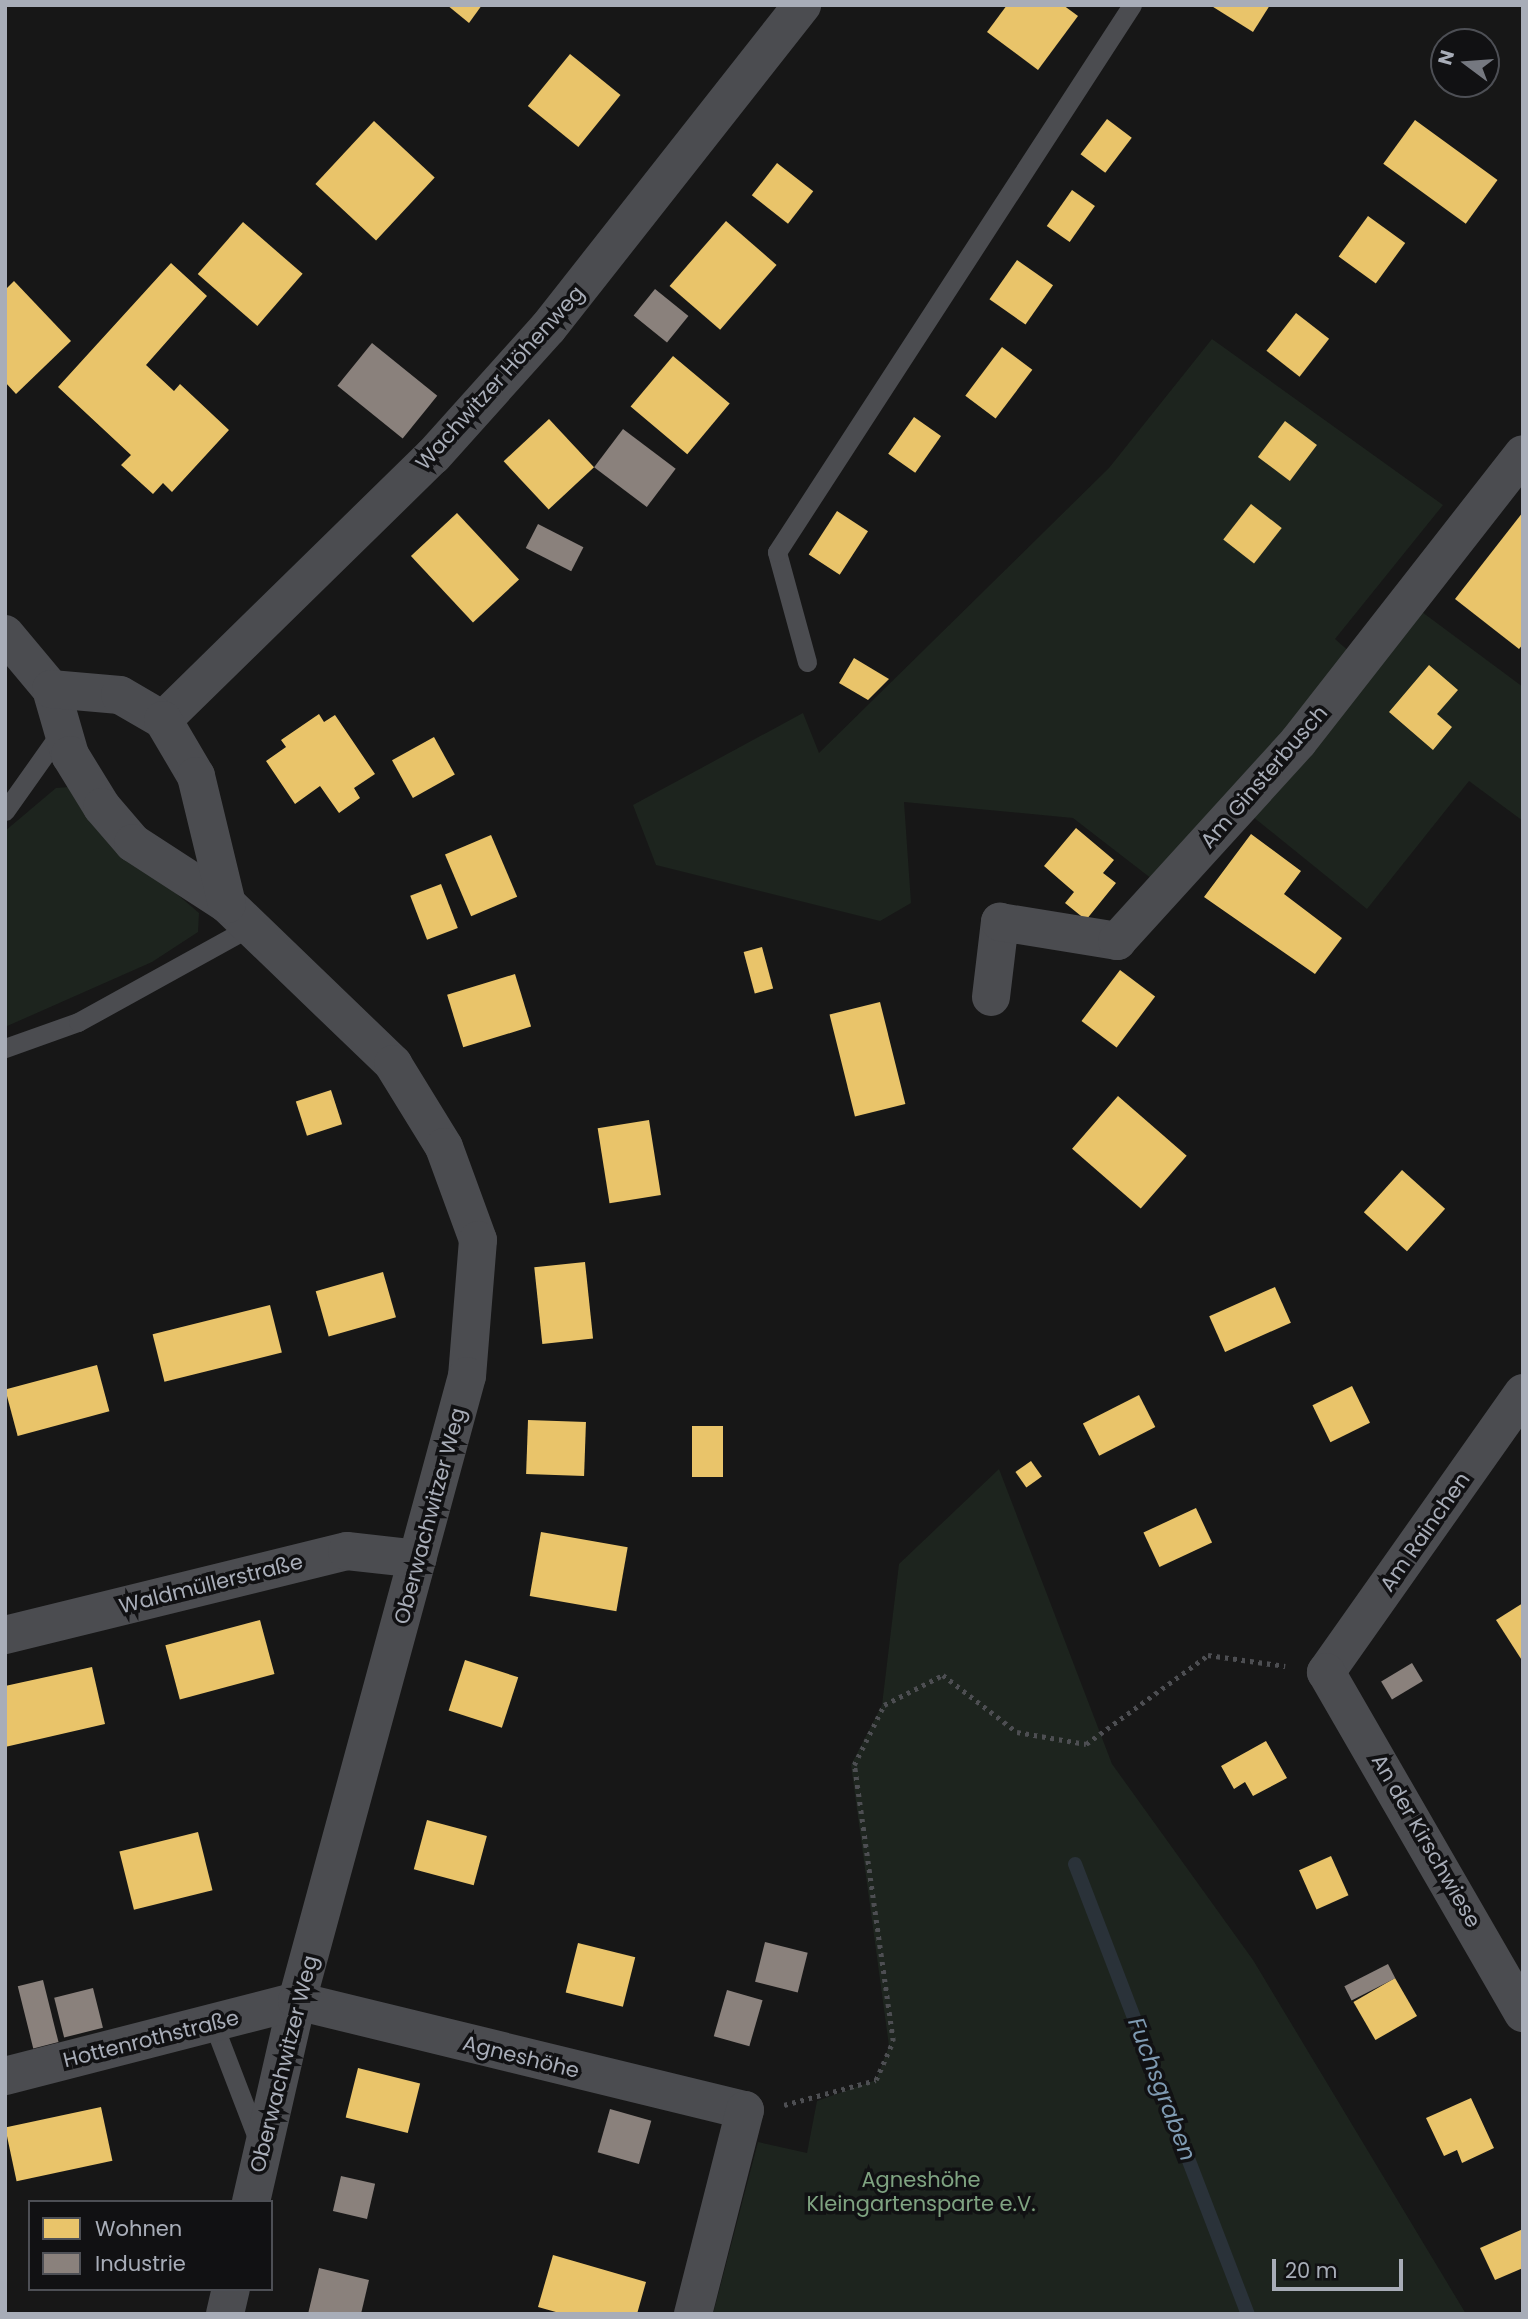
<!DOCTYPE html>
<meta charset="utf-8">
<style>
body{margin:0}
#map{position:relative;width:1528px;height:2319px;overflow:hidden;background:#171717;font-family:Poppins,sans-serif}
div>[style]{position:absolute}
.green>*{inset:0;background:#1d241e}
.homes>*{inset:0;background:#e9c46a;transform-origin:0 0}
.industry>*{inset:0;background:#8a817c;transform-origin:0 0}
.stream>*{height:14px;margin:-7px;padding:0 7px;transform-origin:7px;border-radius:7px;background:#2a3239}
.path>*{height:4.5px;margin-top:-2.25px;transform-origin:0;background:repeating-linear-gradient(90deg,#4d4e52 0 3.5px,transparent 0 8.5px)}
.service>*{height:19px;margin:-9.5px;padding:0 9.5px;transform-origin:9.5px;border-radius:9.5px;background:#4b4c50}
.minor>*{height:38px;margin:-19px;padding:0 19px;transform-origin:19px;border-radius:19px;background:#4b4c50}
.tertiary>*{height:38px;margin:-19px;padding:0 19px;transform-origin:19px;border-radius:19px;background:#4b4c50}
span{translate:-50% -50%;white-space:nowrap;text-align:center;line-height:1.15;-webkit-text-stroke:7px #111113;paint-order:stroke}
.street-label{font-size:21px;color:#a8adb8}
.park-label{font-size:21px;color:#7fa381}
.water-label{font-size:23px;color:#7f9bb3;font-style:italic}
.frame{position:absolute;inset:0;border:7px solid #a8adb8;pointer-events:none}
.legend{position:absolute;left:28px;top:2200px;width:245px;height:91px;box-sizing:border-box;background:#111113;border:2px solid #4d4f55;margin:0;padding:9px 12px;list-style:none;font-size:21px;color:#a8adb8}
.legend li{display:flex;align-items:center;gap:14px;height:35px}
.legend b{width:35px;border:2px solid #4d4f55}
.north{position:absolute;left:1430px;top:28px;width:70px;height:70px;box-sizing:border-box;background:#111113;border:2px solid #4d4f55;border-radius:50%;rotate:286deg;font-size:19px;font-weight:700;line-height:28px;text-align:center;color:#a8adb8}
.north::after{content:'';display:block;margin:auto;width:24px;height:32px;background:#757880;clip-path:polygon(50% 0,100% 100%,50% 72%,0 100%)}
.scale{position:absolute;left:1272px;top:2259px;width:131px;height:32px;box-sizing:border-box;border:4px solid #a8adb8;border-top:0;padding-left:9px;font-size:21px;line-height:24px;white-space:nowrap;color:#a8adb8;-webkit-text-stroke:5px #111113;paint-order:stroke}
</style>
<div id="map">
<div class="green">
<div style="clip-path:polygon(1212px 339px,1443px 505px,1335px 639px,1352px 654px,1152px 879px,1073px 818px,904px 802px,911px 903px,880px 921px,656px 865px,633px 805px,803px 713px,819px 753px,1109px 468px)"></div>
<div style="clip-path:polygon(1422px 612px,1523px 687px,1523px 821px,1469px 781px,1367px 909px,1252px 816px)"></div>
<div style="clip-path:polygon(69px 787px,128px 852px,199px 913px,198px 932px,152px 962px,5px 1027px,5px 831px,56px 788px)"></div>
<div style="clip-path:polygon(999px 1469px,1112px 1764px,1253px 1960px,1466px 2314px,713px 2314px,758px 2142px,807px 2153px,817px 2101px,876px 2080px,889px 2046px,851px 1765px,882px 1705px,899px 1564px)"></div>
</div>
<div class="homes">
<div style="clip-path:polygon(447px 5px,482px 5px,469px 23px)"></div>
<div style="clip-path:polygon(1007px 5px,1063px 5px,1078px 16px,1038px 70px,987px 32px)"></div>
<div style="clip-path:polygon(1210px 5px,1270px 5px,1253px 32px)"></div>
<div style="left:570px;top:54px;width:65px;height:67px;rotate:39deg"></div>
<div style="left:1107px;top:119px;width:31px;height:44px;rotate:37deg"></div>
<div style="left:1415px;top:120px;width:102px;height:54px;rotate:36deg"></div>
<div style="left:374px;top:121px;width:83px;height:86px;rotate:43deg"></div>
<div style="left:777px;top:163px;width:46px;height:41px;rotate:38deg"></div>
<div style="left:1072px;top:190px;width:28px;height:44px;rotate:35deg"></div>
<div style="left:1368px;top:216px;width:46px;height:50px;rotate:36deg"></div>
<div style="left:726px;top:221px;width:67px;height:86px;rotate:41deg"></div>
<div style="left:243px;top:222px;width:79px;height:69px;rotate:41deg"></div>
<div style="left:1017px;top:260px;width:44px;height:48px;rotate:35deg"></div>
<div style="clip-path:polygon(171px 263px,207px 296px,146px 365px,174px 391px,180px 384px,229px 430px,172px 492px,163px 483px,153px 494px,121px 465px,131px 455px,58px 387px)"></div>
<div style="clip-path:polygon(14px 281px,71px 341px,16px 394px,5px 382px,5px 290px)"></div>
<div style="left:1296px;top:313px;width:42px;height:48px;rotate:38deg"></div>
<div style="left:1002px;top:347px;width:38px;height:61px;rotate:37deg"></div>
<div style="left:673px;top:356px;width:74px;height:66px;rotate:40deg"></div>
<div style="left:914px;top:417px;width:33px;height:45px;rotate:35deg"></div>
<div style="left:549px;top:419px;width:66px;height:62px;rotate:47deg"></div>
<div style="left:1285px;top:421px;width:40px;height:45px;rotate:37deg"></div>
<div style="left:1251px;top:504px;width:39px;height:45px;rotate:38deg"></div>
<div style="left:837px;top:511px;width:37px;height:52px;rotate:33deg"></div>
<div style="clip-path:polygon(1523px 512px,1523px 644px,1519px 649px,1455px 599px)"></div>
<div style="left:457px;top:513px;width:91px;height:63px;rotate:47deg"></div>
<div style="clip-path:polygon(854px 658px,889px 679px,868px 700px,839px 683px)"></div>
<div style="clip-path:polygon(1429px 665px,1458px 690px,1437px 714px,1452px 727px,1433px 750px,1389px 712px)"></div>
<div style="clip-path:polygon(319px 714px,324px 722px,335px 715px,375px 774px,354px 788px,360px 798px,339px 813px,320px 786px,295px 804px,266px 761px,286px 747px,281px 740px)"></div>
<div style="left:434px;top:737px;width:43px;height:48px;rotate:61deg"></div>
<div style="clip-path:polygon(1076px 828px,1114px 860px,1103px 873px,1116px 883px,1086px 920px,1065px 903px,1074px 892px,1044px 866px)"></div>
<div style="clip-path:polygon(1251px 834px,1301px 871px,1284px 894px,1342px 938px,1315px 974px,1204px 897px)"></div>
<div style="left:491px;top:835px;width:67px;height:50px;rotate:67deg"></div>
<div style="left:441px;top:884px;width:47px;height:33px;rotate:69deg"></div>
<div style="left:762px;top:947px;width:43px;height:19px;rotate:75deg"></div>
<div style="left:1120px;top:970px;width:44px;height:64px;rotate:37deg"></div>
<div style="left:515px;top:974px;width:55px;height:71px;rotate:73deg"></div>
<div style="left:880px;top:1002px;width:105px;height:52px;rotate:76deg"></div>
<div style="left:331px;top:1090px;width:36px;height:37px;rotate:72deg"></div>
<div style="left:1118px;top:1096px;width:91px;height:70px;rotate:41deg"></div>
<div style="left:649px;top:1120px;width:76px;height:52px;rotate:81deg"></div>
<div style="left:1402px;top:1170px;width:58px;height:57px;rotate:42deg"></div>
<div style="left:585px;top:1262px;width:77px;height:51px;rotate:84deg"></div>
<div style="left:383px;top:1272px;width:47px;height:70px;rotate:74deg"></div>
<div style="left:1275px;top:1287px;width:39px;height:72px;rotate:66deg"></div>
<div style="left:270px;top:1305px;width:49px;height:121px;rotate:76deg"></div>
<div style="left:97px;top:1365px;width:48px;height:95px;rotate:75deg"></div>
<div style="left:1352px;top:1386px;width:41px;height:44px;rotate:64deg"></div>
<div style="left:1139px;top:1395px;width:36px;height:63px;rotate:63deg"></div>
<div style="left:528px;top:1420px;width:58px;height:54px;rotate:2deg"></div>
<div style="left:692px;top:1426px;width:31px;height:51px"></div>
<div style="left:1031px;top:1461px;width:19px;height:19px;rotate:55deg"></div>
<div style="left:1196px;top:1508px;width:38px;height:58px;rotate:65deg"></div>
<div style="left:541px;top:1532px;width:88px;height:65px;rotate:10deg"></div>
<div style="clip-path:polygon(1523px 1603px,1523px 1662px,1496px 1620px)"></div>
<div style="left:260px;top:1620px;width:56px;height:98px;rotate:75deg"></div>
<div style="left:465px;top:1660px;width:56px;height:53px;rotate:18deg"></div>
<div style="clip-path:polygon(92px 1667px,105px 1724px,5px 1747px,5px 1686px)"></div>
<div style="clip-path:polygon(1266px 1741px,1287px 1778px,1253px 1796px,1245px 1782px,1234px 1789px,1221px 1766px)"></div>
<div style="left:427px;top:1820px;width:62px;height:51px;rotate:15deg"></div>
<div style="left:198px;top:1832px;width:60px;height:81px;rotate:76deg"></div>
<div style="left:1331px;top:1856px;width:43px;height:35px;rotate:66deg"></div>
<div style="left:578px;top:1943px;width:59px;height:51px;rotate:14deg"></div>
<div style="left:1395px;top:1978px;width:44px;height:48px;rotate:60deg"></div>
<div style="left:358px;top:2068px;width:64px;height:51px;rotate:14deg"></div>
<div style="clip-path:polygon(1471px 2098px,1494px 2148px,1462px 2163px,1457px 2150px,1444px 2156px,1426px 2118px)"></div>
<div style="left:101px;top:2107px;width:55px;height:98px;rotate:78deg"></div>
<div style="clip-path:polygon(1523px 2229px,1523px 2268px,1495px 2280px,1480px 2248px)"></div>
<div style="clip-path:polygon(553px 2255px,646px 2282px,637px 2314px,563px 2314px,538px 2307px)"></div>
</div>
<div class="industry">
<div style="left:655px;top:289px;width:43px;height:34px;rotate:39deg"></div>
<div style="left:372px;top:343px;width:84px;height:55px;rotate:39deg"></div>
<div style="left:623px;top:429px;width:66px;height:48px;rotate:37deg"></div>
<div style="left:538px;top:524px;width:51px;height:27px;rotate:27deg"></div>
<div style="left:1412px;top:1663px;width:21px;height:36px;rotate:59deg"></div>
<div style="left:765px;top:1942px;width:44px;height:41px;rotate:14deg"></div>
<div style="left:1388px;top:1964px;width:16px;height:49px;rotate:63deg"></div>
<div style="left:43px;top:1980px;width:64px;height:26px;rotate:76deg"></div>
<div style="left:93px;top:1988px;width:41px;height:40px;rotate:76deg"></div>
<div style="left:727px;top:1990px;width:37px;height:48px;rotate:16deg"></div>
<div style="left:610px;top:2109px;width:43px;height:45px;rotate:16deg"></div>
<div style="left:341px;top:2176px;width:35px;height:36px;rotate:13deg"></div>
<div style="clip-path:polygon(319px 2268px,369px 2280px,361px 2314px,308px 2314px)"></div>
</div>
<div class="stream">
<div style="left:1075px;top:1864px;width:482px;rotate:69deg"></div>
</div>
<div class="path">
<div style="left:784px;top:2105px;width:95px;rotate:-15.2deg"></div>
<div style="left:876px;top:2080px;width:43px;rotate:-66.4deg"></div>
<div style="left:893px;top:2041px;width:279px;rotate:-98deg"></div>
<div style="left:854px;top:1765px;width:67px;rotate:-63.4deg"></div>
<div style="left:884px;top:1705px;width:66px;rotate:-27deg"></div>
<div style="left:943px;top:1675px;width:93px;rotate:37.6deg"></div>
<div style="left:1017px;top:1732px;width:70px;rotate:9.9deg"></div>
<div style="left:1086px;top:1744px;width:151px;rotate:-36.1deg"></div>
<div style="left:1208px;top:1655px;width:78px;rotate:8.1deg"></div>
</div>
<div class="service">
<div style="left:807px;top:662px;width:114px;rotate:-105.3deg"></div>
<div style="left:777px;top:552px;width:652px;rotate:-57.02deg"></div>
<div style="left:5px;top:811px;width:97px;rotate:-54.7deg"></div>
<div style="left:5px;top:1048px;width:77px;rotate:-19.6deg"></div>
<div style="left:78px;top:1022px;width:199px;rotate:-28.9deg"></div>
<div style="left:213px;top:2023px;width:129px;rotate:69deg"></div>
</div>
<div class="minor">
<div style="left:163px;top:720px;width:378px;rotate:-44.4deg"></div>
<div style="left:433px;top:456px;width:172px;rotate:-48.1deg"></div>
<div style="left:548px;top:328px;width:411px;rotate:-51.8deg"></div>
<div style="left:227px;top:904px;width:231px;rotate:43.9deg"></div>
<div style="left:393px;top:1064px;width:97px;rotate:58.4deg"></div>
<div style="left:444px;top:1147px;width:99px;rotate:69.9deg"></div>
<div style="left:478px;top:1240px;width:136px;rotate:94.6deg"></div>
<div style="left:467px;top:1376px;width:648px;rotate:105.22deg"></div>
<div style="left:297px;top:2001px;width:206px;rotate:102.9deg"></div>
<div style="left:991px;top:997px;width:76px;rotate:-83.2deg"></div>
<div style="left:1000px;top:922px;width:119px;rotate:9.2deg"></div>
<div style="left:1117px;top:941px;width:269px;rotate:-47.7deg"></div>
<div style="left:1298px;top:742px;width:365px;rotate:-52deg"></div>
<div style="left:1523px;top:1393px;width:342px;rotate:125.2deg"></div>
<div style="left:1326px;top:1672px;width:394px;rotate:60deg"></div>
<div style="left:5px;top:1635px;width:352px;rotate:-13.8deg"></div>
<div style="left:347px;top:1551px;width:71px;rotate:6.4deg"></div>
<div style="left:5px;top:2076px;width:301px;rotate:-14.4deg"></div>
<div style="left:297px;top:2001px;width:461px;rotate:13.7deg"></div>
<div style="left:745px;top:2110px;width:211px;rotate:104.3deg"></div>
<div style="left:225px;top:2314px;width:26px;rotate:-77deg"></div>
</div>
<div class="tertiary">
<div style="left:5px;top:634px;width:72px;rotate:50.1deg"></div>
<div style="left:51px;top:689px;width:69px;rotate:73.9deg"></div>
<div style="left:70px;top:755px;width:61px;rotate:58.4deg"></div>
<div style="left:102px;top:807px;width:48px;rotate:49.3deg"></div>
<div style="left:133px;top:843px;width:112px;rotate:33deg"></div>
<div style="left:51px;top:689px;width:69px;rotate:5deg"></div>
<div style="left:120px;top:695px;width:50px;rotate:30.2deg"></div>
<div style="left:163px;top:720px;width:65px;rotate:59.5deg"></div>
<div style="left:196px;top:776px;width:132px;rotate:76.4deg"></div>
</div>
<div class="street-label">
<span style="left:500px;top:378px;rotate:-48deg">Wachwitzer Höhenweg</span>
<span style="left:1264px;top:777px;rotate:-49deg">Am Ginsterbusch</span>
<span style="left:430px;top:1516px;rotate:-75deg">Oberwachwitzer Weg</span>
<span style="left:1425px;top:1532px;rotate:-55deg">Am Rainchen</span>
<span style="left:211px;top:1584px;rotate:-14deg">Waldmüllerstraße</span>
<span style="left:1426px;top:1841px;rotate:60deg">An der Kirschwiese</span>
<span style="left:151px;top:2039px;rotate:-14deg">Hottenrothstraße</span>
<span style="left:521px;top:2057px;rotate:14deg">Agneshöhe</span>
<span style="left:284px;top:2064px;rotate:-76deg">Oberwachwitzer Weg</span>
</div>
<div class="park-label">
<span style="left:921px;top:2192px">Agneshöhe<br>Kleingartensparte e.V.</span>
</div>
<div class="water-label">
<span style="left:1162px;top:2089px;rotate:69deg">Fuchsgraben</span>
</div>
<div class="frame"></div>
<ul class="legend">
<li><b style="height:19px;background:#e9c46a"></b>Wohnen</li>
<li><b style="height:19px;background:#8a817c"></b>Industrie</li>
</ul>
<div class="north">N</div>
<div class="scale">20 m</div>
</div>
